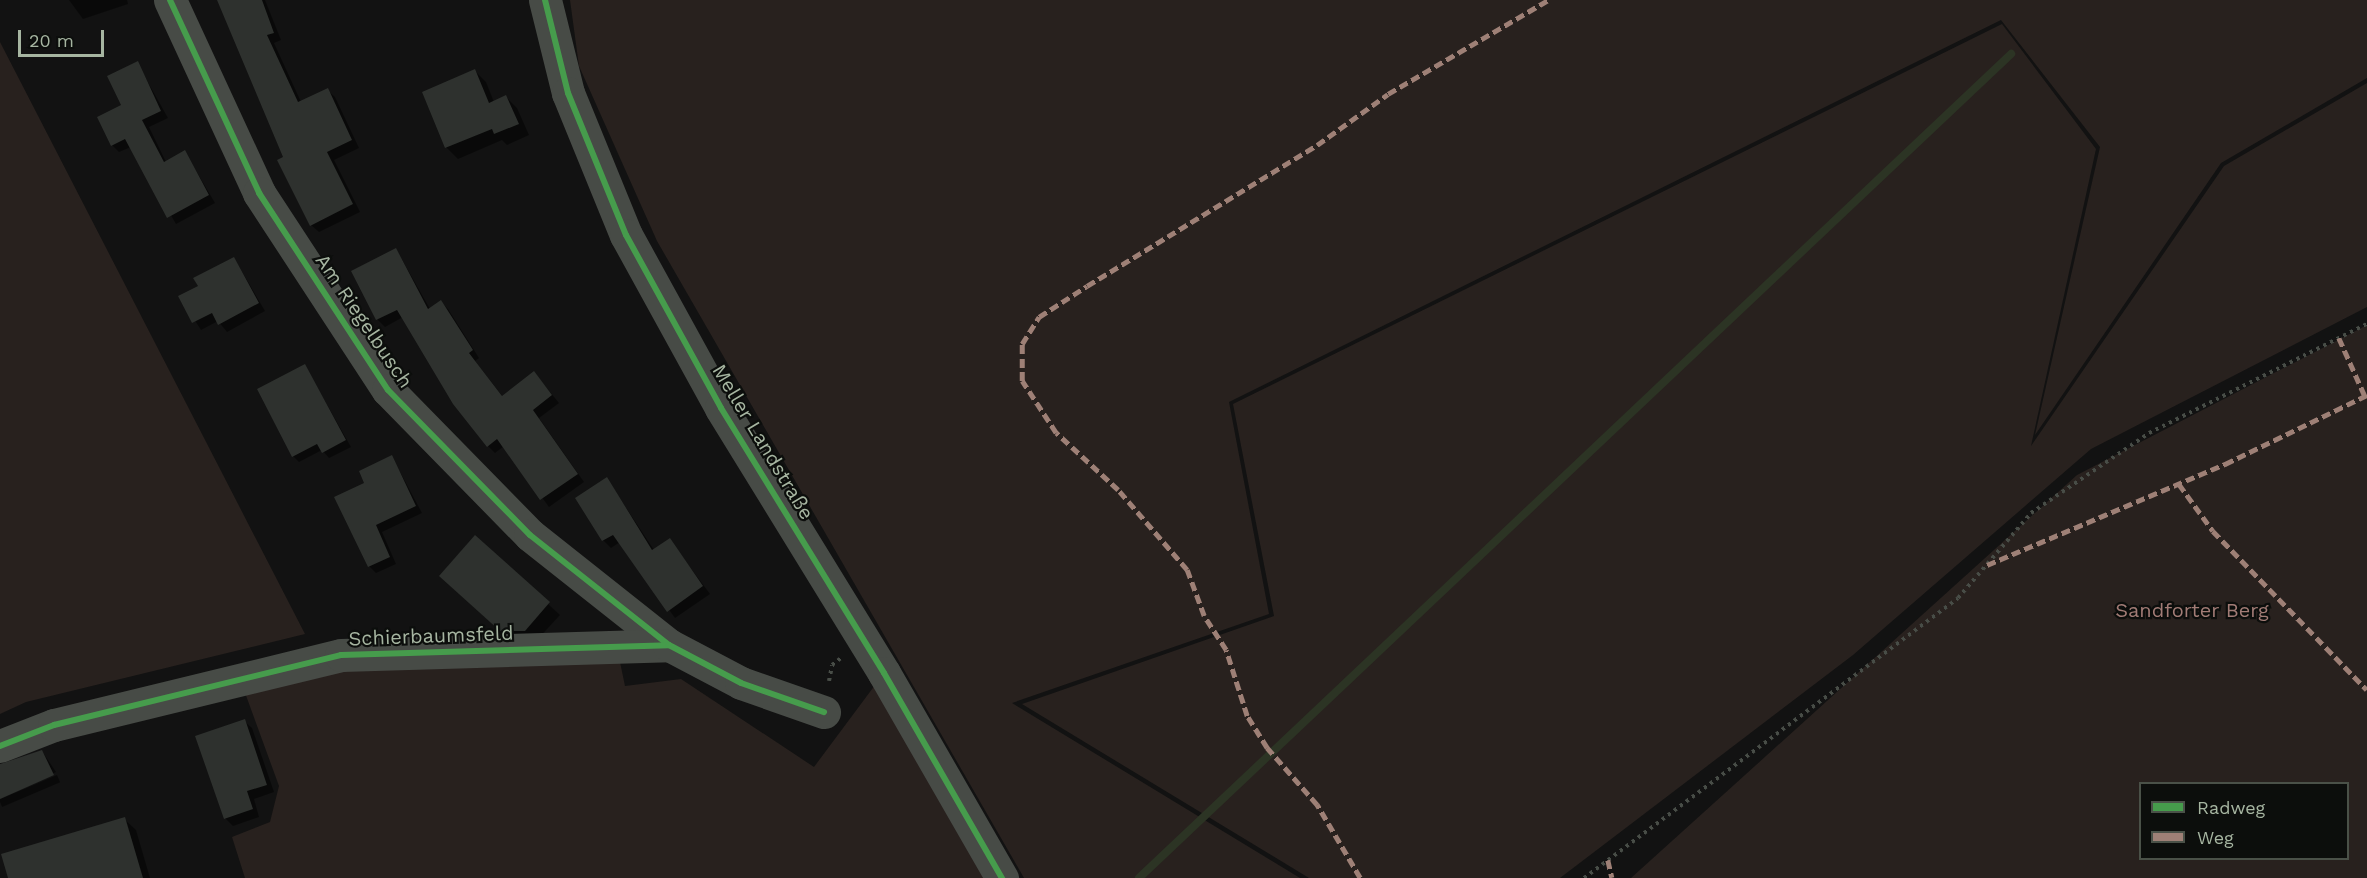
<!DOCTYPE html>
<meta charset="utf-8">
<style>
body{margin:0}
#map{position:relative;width:2367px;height:878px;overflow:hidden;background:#121212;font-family:"Work Sans",sans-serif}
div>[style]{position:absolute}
.green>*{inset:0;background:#28211e}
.shadow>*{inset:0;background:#0007;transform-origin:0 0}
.stream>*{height:8px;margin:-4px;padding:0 4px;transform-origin:4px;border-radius:4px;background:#2c3424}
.building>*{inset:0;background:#2e312e}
.path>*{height:4px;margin-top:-2px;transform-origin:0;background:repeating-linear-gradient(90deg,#484d47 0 3px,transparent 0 7.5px)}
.minor>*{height:33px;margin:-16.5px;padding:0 16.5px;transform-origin:16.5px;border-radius:16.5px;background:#474b46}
.quiet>*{height:4.5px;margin-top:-2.25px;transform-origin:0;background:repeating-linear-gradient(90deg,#9e8076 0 9px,transparent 0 13.5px)}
.cycleway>*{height:6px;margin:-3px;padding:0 3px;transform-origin:3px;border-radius:3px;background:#469c4c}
span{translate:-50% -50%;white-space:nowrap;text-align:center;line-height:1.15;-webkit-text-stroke:4.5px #0c0e0c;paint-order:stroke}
.street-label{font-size:20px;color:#a6b5a1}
.park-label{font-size:20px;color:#a27c76}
.legend{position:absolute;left:2139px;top:782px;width:210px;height:78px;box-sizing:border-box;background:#0c0e0c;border:2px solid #4a5148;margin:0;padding:8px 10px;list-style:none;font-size:18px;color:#a6b5a1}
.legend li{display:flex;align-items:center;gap:12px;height:30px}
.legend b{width:30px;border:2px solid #4a5148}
.scale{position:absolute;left:18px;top:30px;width:86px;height:27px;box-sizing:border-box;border:3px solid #a6b5a1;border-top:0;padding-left:8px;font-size:18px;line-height:21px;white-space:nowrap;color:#a6b5a1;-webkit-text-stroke:4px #0c0e0c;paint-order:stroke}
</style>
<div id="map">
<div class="green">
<div style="clip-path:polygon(570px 0,2367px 0,2367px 78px,2221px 163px,2035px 435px,2100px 147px,2001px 20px,1229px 402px,1269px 614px,1012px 703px,1300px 878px,1024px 878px,657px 241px,579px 66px)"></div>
<div style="clip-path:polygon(2002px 24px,2096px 149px,2031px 446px,2224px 166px,2367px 83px,2367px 307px,2091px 449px,1853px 655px,1560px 878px,1309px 878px,1022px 704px,1274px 616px,1233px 404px)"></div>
<div style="clip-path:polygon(0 42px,305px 634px,26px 702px,0 714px)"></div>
<div style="clip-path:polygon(evenodd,2367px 325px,2367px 878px,1631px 878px,2077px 475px,2367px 325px,2140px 784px,2348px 784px,2348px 858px,2140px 858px,2140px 784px)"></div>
<div style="clip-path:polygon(341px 655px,620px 662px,625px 686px,681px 679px,814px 767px,884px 673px,1002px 878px,245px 878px,232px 837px,270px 822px,279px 786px,244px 690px)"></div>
</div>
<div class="shadow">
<div style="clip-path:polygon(69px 0,127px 0,128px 4px,83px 19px)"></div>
<div style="clip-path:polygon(228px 0,265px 0,281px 40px,274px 43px,301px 102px,327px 90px,335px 97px,359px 148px,334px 160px,360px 212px,319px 232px,311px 225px)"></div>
<div style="clip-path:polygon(137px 63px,168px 118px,149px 127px,166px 162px,185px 152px,215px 203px,176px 224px,131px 147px,119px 152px,112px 145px)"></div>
<div style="clip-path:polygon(475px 71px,486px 82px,494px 102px,506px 97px,517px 108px,529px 135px,507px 145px,502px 140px,458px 159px,446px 147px)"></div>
<div style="clip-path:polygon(396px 249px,430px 309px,441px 302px,448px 309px,479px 358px,475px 361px,503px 397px,541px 381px,559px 403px,539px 418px,584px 482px,549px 507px,504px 446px,495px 453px,488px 446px,403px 317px,385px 327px,378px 320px,353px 272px)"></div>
<div style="clip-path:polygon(234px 258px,265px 311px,227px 332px,218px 321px,201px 330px,180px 297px,200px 287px)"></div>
<div style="clip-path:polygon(305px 366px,351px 447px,329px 458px,322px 450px,299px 462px,293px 456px)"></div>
<div style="clip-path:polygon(392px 457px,422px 513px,382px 532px,396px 564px,376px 573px,369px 566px,366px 484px)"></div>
<div style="clip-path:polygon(607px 479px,654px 550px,669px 539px,710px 594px,675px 618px,620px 542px,611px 548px,603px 540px)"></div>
<div style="clip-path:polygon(475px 537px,560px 615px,536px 641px,513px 642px,452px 587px)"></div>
<div style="clip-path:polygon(244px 721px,252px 728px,274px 792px,254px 799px,259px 817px,233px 826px,225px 818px)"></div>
<div style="clip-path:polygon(42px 751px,56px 772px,0 798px,0 764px)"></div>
<div style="left:57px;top:775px;width:8px;height:63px;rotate:67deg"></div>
<div style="clip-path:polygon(124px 819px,136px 830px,150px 878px,10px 878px)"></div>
</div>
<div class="stream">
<div style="left:1139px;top:878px;width:1200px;rotate:-43.38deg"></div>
</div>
<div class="building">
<div style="clip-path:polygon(217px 0,262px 0,274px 33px,267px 35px,298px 102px,328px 88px,352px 140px,327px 152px,353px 204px,310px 226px,277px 160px,283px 157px)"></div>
<div style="clip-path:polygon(138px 61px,161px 111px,142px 120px,164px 162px,185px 150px,209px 195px,167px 218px,125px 139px,111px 146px,97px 117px,121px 105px,107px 76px)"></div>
<div style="clip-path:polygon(475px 69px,489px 103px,506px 95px,519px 124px,494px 134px,492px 129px,445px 148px,422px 92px)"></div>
<div style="clip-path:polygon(396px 248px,428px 309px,441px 300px,473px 350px,469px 353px,502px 396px,534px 371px,552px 395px,533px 410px,578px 474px,540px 500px,497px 439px,487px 447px,453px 404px,397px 310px,376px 320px,351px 271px)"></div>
<div style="clip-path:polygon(234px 257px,259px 303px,218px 325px,212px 313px,192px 323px,178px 296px,198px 286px,193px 278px)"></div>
<div style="clip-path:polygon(305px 364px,346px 440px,322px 453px,317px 444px,292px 457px,257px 389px)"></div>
<div style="clip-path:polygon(392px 455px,416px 506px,376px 525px,390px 557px,368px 567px,334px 497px,364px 483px,359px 471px)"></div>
<div style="clip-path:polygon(607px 477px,652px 550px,670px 538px,703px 586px,667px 612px,613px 535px,602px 541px,575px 498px)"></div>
<div style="clip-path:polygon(475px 535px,550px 602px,525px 631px,500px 631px,439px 576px)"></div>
<div style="clip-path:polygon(245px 719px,267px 785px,247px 791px,253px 809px,224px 819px,195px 736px)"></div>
<div style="clip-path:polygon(42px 750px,54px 775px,0 799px,0 764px)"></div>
<div style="clip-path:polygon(125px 817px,143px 878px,8px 878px,1px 854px)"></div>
</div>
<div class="path">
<div style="left:829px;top:681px;width:16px;rotate:-79deg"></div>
<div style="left:832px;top:665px;width:11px;rotate:-38deg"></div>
<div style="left:1584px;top:878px;width:467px;rotate:-36.8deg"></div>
<div style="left:1958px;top:598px;width:112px;rotate:-49.3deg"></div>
<div style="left:2031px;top:513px;width:143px;rotate:-34.1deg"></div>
<div style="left:2149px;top:433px;width:244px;rotate:-26.6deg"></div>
</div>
<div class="minor">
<div style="left:170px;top:0;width:213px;rotate:65.2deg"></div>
<div style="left:259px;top:193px;width:235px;rotate:56.8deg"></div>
<div style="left:388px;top:390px;width:203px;rotate:45.6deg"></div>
<div style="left:530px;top:535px;width:177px;rotate:38.4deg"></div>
<div style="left:545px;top:0;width:96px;rotate:76.1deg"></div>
<div style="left:568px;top:93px;width:153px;rotate:67.8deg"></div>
<div style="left:626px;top:235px;width:197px;rotate:61.2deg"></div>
<div style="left:721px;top:408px;width:311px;rotate:58.4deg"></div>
<div style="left:884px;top:673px;width:237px;rotate:60.1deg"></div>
<div style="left:0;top:746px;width:58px;rotate:-21.3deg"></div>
<div style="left:54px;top:725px;width:295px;rotate:-13.7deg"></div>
<div style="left:341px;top:655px;width:328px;rotate:-1.7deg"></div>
<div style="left:669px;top:645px;width:81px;rotate:27.8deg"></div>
<div style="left:741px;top:683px;width:88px;rotate:19.3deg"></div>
</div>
<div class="quiet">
<div style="left:2339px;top:338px;width:64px;rotate:65.9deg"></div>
<div style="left:2179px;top:484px;width:58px;rotate:54.1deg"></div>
<div style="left:2213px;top:531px;width:221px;rotate:45.9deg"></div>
<div style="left:1987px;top:565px;width:259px;rotate:-23deg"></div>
<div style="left:2225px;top:464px;width:158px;rotate:-25.9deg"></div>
<div style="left:1608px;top:860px;width:18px;rotate:77deg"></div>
<div style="left:1360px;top:878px;width:85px;rotate:-120.5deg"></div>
<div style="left:1317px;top:805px;width:76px;rotate:-131.3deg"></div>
<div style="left:1267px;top:748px;width:38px;rotate:-122deg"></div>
<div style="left:1247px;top:716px;width:69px;rotate:-107.7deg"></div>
<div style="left:1226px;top:650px;width:40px;rotate:-122.9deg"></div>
<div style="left:1204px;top:616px;width:49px;rotate:-110.3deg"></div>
<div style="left:1187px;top:570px;width:106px;rotate:-130.8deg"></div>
<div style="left:1118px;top:490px;width:84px;rotate:-137.4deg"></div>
<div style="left:1056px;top:433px;width:62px;rotate:-123.2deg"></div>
<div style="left:1022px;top:381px;width:37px;rotate:-90deg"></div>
<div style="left:1022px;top:344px;width:32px;rotate:-58deg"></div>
<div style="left:1039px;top:317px;width:57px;rotate:-32.9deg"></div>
<div style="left:1087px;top:286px;width:270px;rotate:-31.5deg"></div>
<div style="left:1317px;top:145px;width:87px;rotate:-35.7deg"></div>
<div style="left:1388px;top:94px;width:186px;rotate:-30.4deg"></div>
</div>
<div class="cycleway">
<div style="left:170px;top:0;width:213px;rotate:65.2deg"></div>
<div style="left:259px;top:193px;width:235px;rotate:56.8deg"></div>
<div style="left:388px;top:390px;width:203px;rotate:45.6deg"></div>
<div style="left:530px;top:535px;width:177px;rotate:38.4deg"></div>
<div style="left:545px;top:0;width:96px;rotate:76.1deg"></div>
<div style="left:568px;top:93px;width:153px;rotate:67.8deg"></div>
<div style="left:626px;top:235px;width:197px;rotate:61.2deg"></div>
<div style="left:721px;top:408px;width:311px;rotate:58.4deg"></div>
<div style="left:884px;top:673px;width:237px;rotate:60.1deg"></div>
<div style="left:0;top:746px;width:58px;rotate:-21.3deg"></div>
<div style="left:54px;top:725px;width:295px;rotate:-13.7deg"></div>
<div style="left:341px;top:655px;width:328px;rotate:-1.7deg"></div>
<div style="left:669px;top:645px;width:81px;rotate:27.8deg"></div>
<div style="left:741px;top:683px;width:88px;rotate:19.3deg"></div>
</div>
<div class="street-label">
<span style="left:364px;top:321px;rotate:56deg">Am Riegelbusch</span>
<span style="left:763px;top:442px;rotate:59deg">Meller Landstraße</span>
<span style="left:431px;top:636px;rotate:-2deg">Schierbaumsfeld</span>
</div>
<div class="park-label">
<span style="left:2192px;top:610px">Sandforter Berg</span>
</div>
<ul class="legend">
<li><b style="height:8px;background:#469c4c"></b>Radweg</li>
<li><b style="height:8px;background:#9e8076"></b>Weg</li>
</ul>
<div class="scale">20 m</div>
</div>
